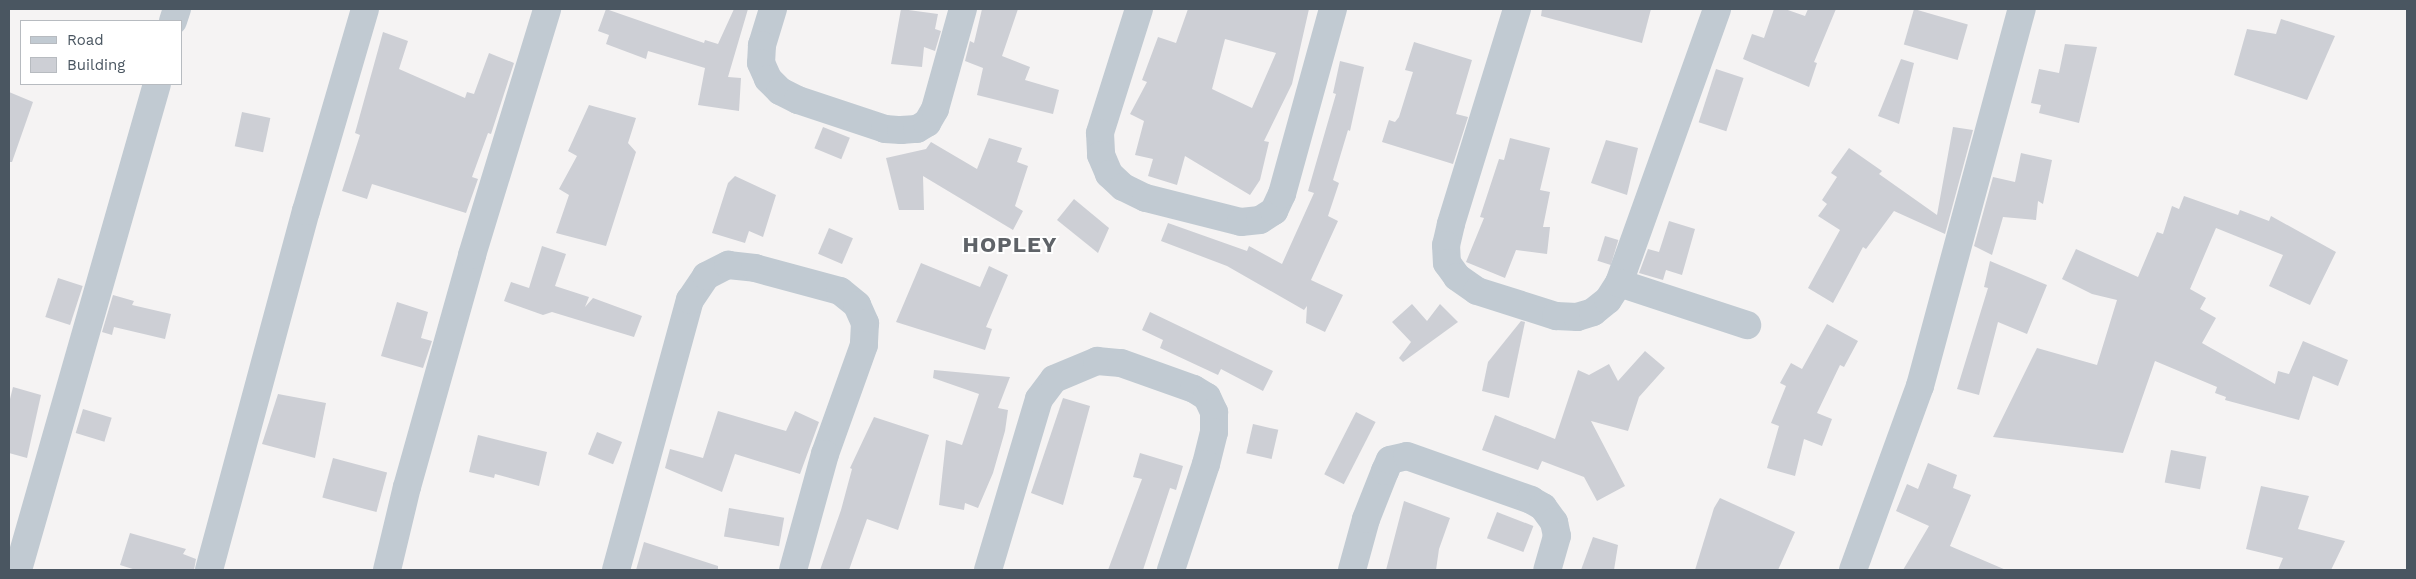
<!DOCTYPE html>
<style>
body{margin:0}
#map{position:relative;width:2416px;height:579px;overflow:hidden;background:#f5f3f3;font-family:"Work Sans",sans-serif}
div>[style]{position:absolute}
.building>*{inset:0;background:#cdcfd5;transform-origin:0 0}
.minor>*{height:28px;margin:-14px;padding:0 14px;transform-origin:14px;border-radius:14px;background:#c1cad2}
span{translate:-50% -50%;white-space:nowrap;text-align:center;line-height:1.15;-webkit-text-stroke:4px #fff;paint-order:stroke}
.district-label{font-size:22px;color:#5f6368;font-weight:700;letter-spacing:1px}
.frame{position:absolute;inset:0;border:10px solid #4a5661;pointer-events:none}
.legend{position:absolute;left:20px;top:20px;width:162px;height:65px;box-sizing:border-box;background:#fff;border:1px solid #b7bbc0;margin:0;padding:6px 9px;list-style:none;font-size:15px;color:#4a5661}
.legend li{display:flex;align-items:center;gap:10px;height:25px}
.legend b{width:25px;border:1px solid #b7bbc0}
</style>
<div id="map">
<div class="building">
<div style="clip-path:polygon(606px 9px,704px 43px,705px 40px,718px 44px,734px 9px,748px 9px,728px 77px,741px 78px,739px 111px,698px 105px,705px 68px,648px 51px,646px 59px,606px 44px,609px 35px,598px 31px)"></div>
<div style="clip-path:polygon(901px 9px,938px 14px,935px 29px,941px 31px,935px 51px,924px 47px,922px 67px,891px 64px)"></div>
<div style="clip-path:polygon(982px 9px,1018px 9px,1002px 56px,1030px 67px,1025px 80px,1059px 90px,1053px 114px,977px 95px,983px 68px,965px 61px,970px 41px,974px 43px)"></div>
<div style="clip-path:polygon(evenodd,1188px 9px,1309px 9px,1292px 84px,1264px 141px,1269px 142px,1260px 180px,1250px 195px,1185px 156px,1177px 185px,1148px 176px,1153px 159px,1135px 155px,1144px 121px,1130px 114px,1147px 82px,1142px 80px,1158px 37px,1176px 43px,1188px 9px,1225px 39px,1276px 53px,1252px 108px,1212px 89px,1225px 39px)"></div>
<div style="clip-path:polygon(1542px 9px,1651px 9px,1642px 43px,1541px 16px)"></div>
<div style="clip-path:polygon(1774px 9px,1785px 9px,1805px 16px,1808px 9px,1836px 9px,1814px 62px,1817px 63px,1809px 87px,1743px 59px,1752px 34px,1764px 38px)"></div>
<div style="left:1914px;top:9px;width:56px;height:37px;rotate:16deg"></div>
<div style="clip-path:polygon(2281px 19px,2335px 36px,2307px 100px,2234px 75px,2247px 29px,2276px 34px)"></div>
<div style="clip-path:polygon(383px 32px,408px 41px,399px 69px,465px 98px,467px 92px,474px 94px,489px 53px,514px 63px,491px 134px,488px 133px,472px 177px,478px 179px,466px 213px,372px 184px,367px 199px,342px 191px,360px 135px,355px 133px)"></div>
<div style="clip-path:polygon(1414px 42px,1472px 60px,1456px 114px,1468px 117px,1453px 164px,1382px 142px,1389px 120px,1395px 122px,1399px 117px,1413px 72px,1405px 70px)"></div>
<div style="clip-path:polygon(2065px 44px,2097px 47px,2079px 123px,2039px 113px,2041px 105px,2031px 103px,2039px 69px,2059px 73px)"></div>
<div style="clip-path:polygon(1901px 59px,1914px 63px,1899px 124px,1878px 116px)"></div>
<div style="clip-path:polygon(1340px 61px,1364px 67px,1350px 131px,1348px 130px,1333px 180px,1339px 183px,1328px 216px,1338px 221px,1311px 280px,1343px 295px,1325px 332px,1306px 323px,1307px 306px,1304px 310px,1227px 266px,1161px 241px,1168px 223px,1247px 251px,1249px 246px,1282px 264px,1314px 193px,1308px 191px,1336px 94px,1333px 93px)"></div>
<div style="left:1716px;top:69px;width:29px;height:56px;rotate:18deg"></div>
<div style="clip-path:polygon(9px 92px,33px 102px,12px 162px,9px 162px)"></div>
<div style="clip-path:polygon(589px 105px,636px 118px,628px 143px,636px 152px,606px 246px,556px 233px,569px 195px,559px 189px,577px 156px,568px 151px)"></div>
<div style="left:242px;top:112px;width:29px;height:35px;rotate:12deg"></div>
<div style="left:823px;top:127px;width:29px;height:23px;rotate:22deg"></div>
<div style="clip-path:polygon(1953px 127px,1973px 130px,1945px 234px,1894px 211px,1866px 249px,1863px 247px,1833px 303px,1808px 288px,1840px 230px,1818px 216px,1827px 204px,1822px 200px,1837px 177px,1831px 173px,1849px 148px,1882px 171px,1879px 174px,1937px 215px)"></div>
<div style="clip-path:polygon(989px 138px,1022px 148px,1017px 162px,1028px 166px,1015px 206px,1023px 211px,1013px 230px,923px 176px,924px 210px,899px 210px,886px 158px,926px 149px,931px 142px,977px 169px)"></div>
<div style="clip-path:polygon(1510px 138px,1550px 148px,1540px 190px,1550px 192px,1543px 227px,1550px 227px,1547px 254px,1516px 250px,1505px 278px,1466px 262px,1484px 218px,1480px 217px,1499px 159px,1504px 160px)"></div>
<div style="clip-path:polygon(1606px 140px,1638px 148px,1627px 195px,1591px 183px)"></div>
<div style="clip-path:polygon(2021px 153px,2052px 160px,2043px 204px,2038px 201px,2036px 220px,2003px 217px,1992px 255px,1974px 246px,1993px 177px,2015px 182px)"></div>
<div style="clip-path:polygon(735px 176px,776px 195px,763px 237px,749px 231px,745px 243px,712px 233px,728px 183px)"></div>
<div style="clip-path:polygon(2184px 196px,2238px 215px,2240px 210px,2269px 221px,2271px 216px,2336px 252px,2310px 305px,2269px 286px,2283px 255px,2216px 228px,2190px 289px,2206px 298px,2200px 309px,2216px 318px,2202px 343px,2275px 384px,2278px 371px,2289px 374px,2303px 341px,2348px 360px,2338px 386px,2313px 376px,2299px 420px,2225px 400px,2226px 397px,2215px 393px,2217px 387px,2155px 361px,2123px 453px,1993px 437px,2037px 348px,2097px 365px,2117px 300px,2092px 294px,2062px 279px,2076px 249px,2138px 277px,2157px 232px,2163px 234px,2172px 206px,2179px 209px)"></div>
<div style="clip-path:polygon(1074px 199px,1109px 228px,1098px 253px,1057px 220px)"></div>
<div style="clip-path:polygon(1669px 221px,1695px 229px,1682px 275px,1666px 270px,1663px 280px,1639px 273px,1648px 249px,1659px 252px)"></div>
<div style="left:829px;top:228px;width:26px;height:28px;rotate:23deg"></div>
<div style="left:1605px;top:236px;width:14px;height:26px;rotate:17deg"></div>
<div style="clip-path:polygon(542px 246px,566px 254px,555px 286px,589px 297px,585px 307px,593px 298px,642px 316px,634px 337px,552px 312px,543px 315px,504px 301px,511px 282px,529px 288px)"></div>
<div style="clip-path:polygon(1990px 261px,2047px 285px,2027px 334px,1998px 322px,1979px 395px,1957px 389px,1988px 288px,1984px 287px)"></div>
<div style="clip-path:polygon(921px 263px,980px 287px,989px 266px,1008px 275px,986px 327px,992px 329px,985px 350px,896px 322px)"></div>
<div style="left:58px;top:278px;width:26px;height:41px;rotate:18deg"></div>
<div style="clip-path:polygon(113px 295px,134px 301px,132px 305px,171px 314px,165px 339px,114px 327px,112px 335px,102px 332px)"></div>
<div style="clip-path:polygon(397px 302px,428px 312px,421px 338px,432px 341px,423px 368px,381px 356px)"></div>
<div style="clip-path:polygon(1412px 304px,1427px 321px,1440px 304px,1458px 322px,1403px 362px,1399px 358px,1411px 342px,1392px 322px)"></div>
<div style="clip-path:polygon(1150px 312px,1273px 371px,1263px 391px,1221px 369px,1218px 375px,1160px 348px,1163px 340px,1142px 330px)"></div>
<div style="clip-path:polygon(1521px 321px,1525px 322px,1509px 398px,1482px 391px,1488px 362px)"></div>
<div style="clip-path:polygon(1827px 324px,1858px 341px,1844px 367px,1840px 365px,1817px 413px,1832px 419px,1822px 446px,1804px 439px,1795px 476px,1767px 468px,1779px 426px,1771px 423px,1786px 386px,1780px 383px,1791px 363px,1802px 369px)"></div>
<div style="clip-path:polygon(1645px 351px,1665px 368px,1639px 397px,1628px 431px,1591px 421px,1625px 486px,1597px 501px,1584px 477px,1542px 461px,1538px 470px,1482px 450px,1495px 415px,1555px 439px,1578px 370px,1589px 375px,1609px 364px,1618px 381px)"></div>
<div style="clip-path:polygon(934px 370px,1010px 377px,998px 408px,1008px 410px,1005px 431px,993px 473px,978px 508px,965px 503px,964px 510px,939px 505px,946px 440px,962px 445px,979px 394px,933px 378px)"></div>
<div style="clip-path:polygon(13px 387px,41px 395px,27px 458px,9px 453px,9px 403px)"></div>
<div style="clip-path:polygon(278px 394px,326px 403px,315px 458px,262px 444px)"></div>
<div style="clip-path:polygon(1063px 398px,1090px 406px,1063px 505px,1031px 493px)"></div>
<div style="left:83px;top:409px;width:30px;height:25px;rotate:17deg"></div>
<div style="clip-path:polygon(718px 411px,786px 431px,795px 411px,819px 422px,800px 474px,735px 454px,722px 492px,665px 468px,670px 449px,703px 458px)"></div>
<div style="left:1356px;top:412px;width:22px;height:70px;rotate:27deg"></div>
<div style="clip-path:polygon(874px 417px,929px 435px,898px 530px,867px 519px,849px 570px,820px 570px,841px 510px,852px 469px,850px 468px)"></div>
<div style="left:1253px;top:424px;width:26px;height:30px;rotate:13deg"></div>
<div style="left:597px;top:432px;width:27px;height:24px;rotate:22deg"></div>
<div style="clip-path:polygon(478px 435px,547px 452px,539px 486px,495px 474px,494px 478px,469px 472px)"></div>
<div style="left:2171px;top:450px;width:36px;height:33px;rotate:11deg"></div>
<div style="clip-path:polygon(1140px 453px,1183px 466px,1176px 490px,1170px 488px,1143px 570px,1108px 570px,1142px 479px,1133px 477px)"></div>
<div style="left:333px;top:458px;width:56px;height:41px;rotate:15deg"></div>
<div style="clip-path:polygon(1928px 463px,1957px 475px,1953px 488px,1971px 495px,1950px 546px,2006px 570px,1903px 570px,1929px 526px,1896px 511px,1907px 484px,1918px 489px)"></div>
<div style="clip-path:polygon(2261px 486px,2309px 496px,2298px 529px,2345px 541px,2331px 570px,2278px 570px,2283px 558px,2246px 549px)"></div>
<div style="clip-path:polygon(1720px 498px,1795px 532px,1778px 570px,1695px 570px,1714px 508px)"></div>
<div style="clip-path:polygon(1404px 501px,1450px 518px,1439px 549px,1436px 570px,1386px 570px)"></div>
<div style="left:729px;top:508px;width:56px;height:29px;rotate:10deg"></div>
<div style="left:1497px;top:512px;width:39px;height:28px;rotate:21deg"></div>
<div style="clip-path:polygon(130px 533px,186px 549px,183px 554px,196px 559px,194px 570px,136px 570px,120px 565px)"></div>
<div style="clip-path:polygon(1593px 537px,1618px 545px,1614px 570px,1581px 570px)"></div>
<div style="clip-path:polygon(644px 542px,718px 566px,718px 570px,636px 570px)"></div>
</div>
<div class="minor">
<div style="left:773px;top:9px;width:38px;rotate:107deg"></div>
<div style="left:762px;top:45px;width:18px;rotate:93deg"></div>
<div style="left:761px;top:63px;width:17px;rotate:66deg"></div>
<div style="left:768px;top:79px;width:17px;rotate:45deg"></div>
<div style="left:780px;top:91px;width:20px;rotate:27deg"></div>
<div style="left:798px;top:100px;width:92px;rotate:18.4deg"></div>
<div style="left:885px;top:129px;width:16px;rotate:4deg"></div>
<div style="left:901px;top:130px;width:16px;rotate:-4deg"></div>
<div style="left:917px;top:129px;width:12px;rotate:-31deg"></div>
<div style="left:927px;top:123px;width:16px;rotate:-60deg"></div>
<div style="left:935px;top:109px;width:104px;rotate:-74.4deg"></div>
<div style="left:1139px;top:9px;width:130px;rotate:107.5deg"></div>
<div style="left:1100px;top:133px;width:22px;rotate:87deg"></div>
<div style="left:1101px;top:155px;width:21px;rotate:67deg"></div>
<div style="left:1109px;top:174px;width:19px;rotate:43deg"></div>
<div style="left:1123px;top:187px;width:25px;rotate:26deg"></div>
<div style="left:1146px;top:198px;width:98px;rotate:14.2deg"></div>
<div style="left:1241px;top:222px;width:19px;rotate:-6deg"></div>
<div style="left:1260px;top:220px;width:17px;rotate:-33deg"></div>
<div style="left:1274px;top:211px;width:19px;rotate:-65deg"></div>
<div style="left:1282px;top:194px;width:192px;rotate:-74.6deg"></div>
<div style="left:1517px;top:9px;width:225px;rotate:107.1deg"></div>
<div style="left:1451px;top:224px;width:22px;rotate:103deg"></div>
<div style="left:1446px;top:245px;width:18px;rotate:87deg"></div>
<div style="left:1447px;top:263px;width:17px;rotate:54deg"></div>
<div style="left:1457px;top:277px;width:24px;rotate:35deg"></div>
<div style="left:1477px;top:291px;width:83px;rotate:17.6deg"></div>
<div style="left:1556px;top:316px;width:21px;rotate:3deg"></div>
<div style="left:1577px;top:317px;width:17px;rotate:-17deg"></div>
<div style="left:1593px;top:312px;width:19px;rotate:-39deg"></div>
<div style="left:1608px;top:300px;width:20px;rotate:-57deg"></div>
<div style="left:1619px;top:283px;width:291px;rotate:-70.3deg"></div>
<div style="left:173px;top:21px;width:13px;rotate:-72deg"></div>
<div style="left:1619px;top:283px;width:135px;rotate:18.2deg"></div>
<div style="left:18px;top:570px;width:505px;rotate:-74.04deg"></div>
<div style="left:209px;top:570px;width:372px;rotate:-74.9deg"></div>
<div style="left:306px;top:211px;width:210px;rotate:-73.7deg"></div>
<div style="left:387px;top:570px;width:85px;rotate:-76.5deg"></div>
<div style="left:407px;top:487px;width:241px;rotate:-74.3deg"></div>
<div style="left:472px;top:255px;width:257px;rotate:-73deg"></div>
<div style="left:616px;top:570px;width:280px;rotate:-74.7deg"></div>
<div style="left:690px;top:300px;width:29px;rotate:-56deg"></div>
<div style="left:706px;top:276px;width:25px;rotate:-27deg"></div>
<div style="left:728px;top:265px;width:27px;rotate:6deg"></div>
<div style="left:755px;top:268px;width:88px;rotate:15.1deg"></div>
<div style="left:840px;top:291px;width:22px;rotate:39deg"></div>
<div style="left:857px;top:305px;width:20px;rotate:66deg"></div>
<div style="left:865px;top:323px;width:22px;rotate:93deg"></div>
<div style="left:864px;top:345px;width:116px;rotate:109.7deg"></div>
<div style="left:825px;top:454px;width:120px;rotate:105.4deg"></div>
<div style="left:988px;top:570px;width:178px;rotate:-73.4deg"></div>
<div style="left:1039px;top:399px;width:25px;rotate:-53deg"></div>
<div style="left:1054px;top:379px;width:47px;rotate:-22.7deg"></div>
<div style="left:1097px;top:361px;width:24px;rotate:5deg"></div>
<div style="left:1121px;top:363px;width:77px;rotate:19.6deg"></div>
<div style="left:1194px;top:389px;width:15px;rotate:32deg"></div>
<div style="left:1207px;top:397px;width:17px;rotate:65deg"></div>
<div style="left:1214px;top:412px;width:20px;rotate:90deg"></div>
<div style="left:1214px;top:432px;width:33px;rotate:104deg"></div>
<div style="left:1206px;top:464px;width:112px;rotate:108.3deg"></div>
<div style="left:1352px;top:570px;width:53px;rotate:-74.6deg"></div>
<div style="left:1366px;top:519px;width:52px;rotate:-68.4deg"></div>
<div style="left:1385px;top:471px;width:12px;rotate:-66deg"></div>
<div style="left:1390px;top:460px;width:17px;rotate:-13deg"></div>
<div style="left:1407px;top:456px;width:132px;rotate:19.5deg"></div>
<div style="left:1531px;top:500px;width:14px;rotate:30deg"></div>
<div style="left:1543px;top:507px;width:19px;rotate:54deg"></div>
<div style="left:1554px;top:522px;width:14px;rotate:78deg"></div>
<div style="left:1557px;top:536px;width:35px;rotate:106deg"></div>
<div style="left:1853px;top:570px;width:196px;rotate:-70deg"></div>
<div style="left:1920px;top:386px;width:391px;rotate:-74.9deg"></div>
</div>
<div class="district-label">
<span style="left:1010px;top:245px">HOPLEY</span>
</div>
<div class="frame"></div>
<ul class="legend">
<li><b style="height:6px;background:#c1cad2"></b>Road</li>
<li><b style="height:14px;background:#cdcfd5"></b>Building</li>
</ul>
</div>
